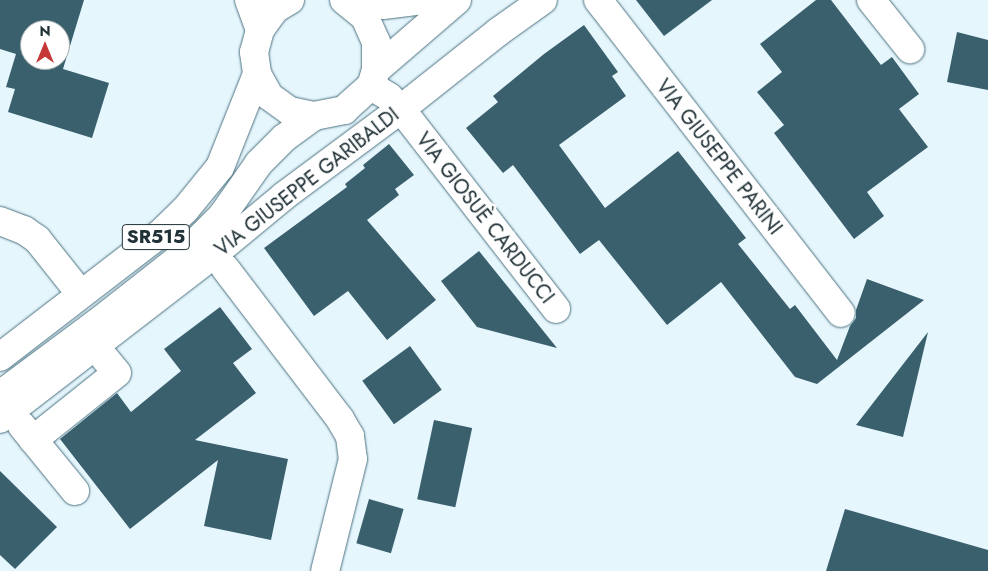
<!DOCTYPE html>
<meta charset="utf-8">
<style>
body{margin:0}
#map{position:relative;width:988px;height:571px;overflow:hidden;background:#e6f6fd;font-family:Jost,sans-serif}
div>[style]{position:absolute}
.building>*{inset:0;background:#3a606e;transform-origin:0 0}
.roads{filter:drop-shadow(0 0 1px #4b7281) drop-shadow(0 0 1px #4b7281)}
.minor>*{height:28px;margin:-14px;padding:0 14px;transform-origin:14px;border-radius:14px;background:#fff}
.major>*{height:28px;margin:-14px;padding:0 14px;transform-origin:14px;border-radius:14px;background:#fff}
span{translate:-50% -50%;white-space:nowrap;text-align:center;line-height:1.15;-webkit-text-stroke:5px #fff;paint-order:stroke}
.shield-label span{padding:1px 4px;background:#fff;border:1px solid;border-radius:4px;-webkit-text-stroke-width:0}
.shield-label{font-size:19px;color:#203137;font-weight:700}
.street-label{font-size:20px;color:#203137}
.north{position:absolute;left:20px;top:20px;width:50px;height:50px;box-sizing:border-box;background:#fff;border:1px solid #a6adaf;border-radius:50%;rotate:0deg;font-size:14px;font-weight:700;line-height:20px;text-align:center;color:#203137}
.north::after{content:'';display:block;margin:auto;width:18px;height:22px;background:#c63836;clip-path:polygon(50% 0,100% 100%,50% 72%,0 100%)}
</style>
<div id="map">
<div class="building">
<div style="clip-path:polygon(evenodd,0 0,84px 0,63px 69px,109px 83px,92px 138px,8px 112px,15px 89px,6px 87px,16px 54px,0 49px,0 0,30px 30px,60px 30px,60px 60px,30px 60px,30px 30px)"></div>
<div style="clip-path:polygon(636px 0,712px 0,664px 36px)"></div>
<div style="clip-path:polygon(816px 0,831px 0,881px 65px,892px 57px,919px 94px,899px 109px,928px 147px,867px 192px,884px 216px,854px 239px,774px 133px,784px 125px,757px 92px,782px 72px,760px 44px)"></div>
<div style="clip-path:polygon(584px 25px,618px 72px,612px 76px,626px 96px,559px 145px,605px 208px,678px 151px,746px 238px,738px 244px,790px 309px,795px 305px,837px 360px,850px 326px,856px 318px,856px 310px,867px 279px,924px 300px,817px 384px,795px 377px,721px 282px,667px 325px,599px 240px,580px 254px,513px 165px,503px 173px,466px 128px,498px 102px,493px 96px,544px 54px)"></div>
<div style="clip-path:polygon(957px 32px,988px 40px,988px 90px,947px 82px)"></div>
<div style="clip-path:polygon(389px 144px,414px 175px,395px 189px,399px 195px,367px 220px,436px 300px,387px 340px,348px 291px,314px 316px,264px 248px,347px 187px,345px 184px,365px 168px,363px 165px)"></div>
<div style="clip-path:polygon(479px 251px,557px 348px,477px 327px,441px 281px)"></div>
<div style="clip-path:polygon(220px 307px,252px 349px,233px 363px,256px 393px,195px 440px,288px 459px,271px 540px,204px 526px,218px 460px,130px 529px,60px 439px,117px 393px,131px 412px,181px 371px,164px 349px)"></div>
<div style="clip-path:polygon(928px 332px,903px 437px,856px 425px)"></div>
<div style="left:410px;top:346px;width:54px;height:59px;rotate:54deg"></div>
<div style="left:434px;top:420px;width:39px;height:81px;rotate:12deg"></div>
<div style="clip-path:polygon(0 471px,57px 527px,15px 569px,0 555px)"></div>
<div style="left:369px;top:499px;width:36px;height:46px;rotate:16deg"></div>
<div style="clip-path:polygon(845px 509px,988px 550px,988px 571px,826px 571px)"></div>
</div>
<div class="roads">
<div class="minor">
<div style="left:249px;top:0;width:32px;rotate:70deg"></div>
<div style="left:598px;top:0;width:396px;rotate:52.2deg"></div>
<div style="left:871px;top:0;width:63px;rotate:51.5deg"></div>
<div style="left:371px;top:86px;width:21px;rotate:31deg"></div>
<div style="left:389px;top:97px;width:17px;rotate:45deg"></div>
<div style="left:401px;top:109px;width:253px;rotate:52.2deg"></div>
<div style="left:0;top:221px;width:26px;rotate:21deg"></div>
<div style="left:24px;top:230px;width:16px;rotate:35deg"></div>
<div style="left:37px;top:239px;width:69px;rotate:51.5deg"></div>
<div style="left:225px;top:268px;width:190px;rotate:52.7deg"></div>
<div style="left:340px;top:419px;width:20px;rotate:60deg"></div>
<div style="left:350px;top:436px;width:23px;rotate:83deg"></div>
<div style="left:353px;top:459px;width:115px;rotate:104deg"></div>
<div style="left:0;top:419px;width:270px;rotate:-37.6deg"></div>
<div style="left:214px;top:254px;width:91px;rotate:-39.6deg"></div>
<div style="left:284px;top:196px;width:146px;rotate:-36.6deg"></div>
<div style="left:401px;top:109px;width:124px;rotate:-38.4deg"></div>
<div style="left:498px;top:32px;width:55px;rotate:-35.4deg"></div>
<div style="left:22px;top:426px;width:84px;rotate:50.8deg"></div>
<div style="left:33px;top:440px;width:107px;rotate:-38.6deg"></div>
<div style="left:117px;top:373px;width:52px;rotate:-129.5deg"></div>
</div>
<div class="major">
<div style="left:290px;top:0;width:17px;rotate:149deg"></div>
<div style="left:275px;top:9px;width:26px;rotate:126deg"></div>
<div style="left:260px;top:30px;width:23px;rotate:105deg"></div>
<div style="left:254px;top:52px;width:22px;rotate:82deg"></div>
<div style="left:257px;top:74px;width:25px;rotate:61deg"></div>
<div style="left:269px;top:96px;width:26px;rotate:36deg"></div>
<div style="left:290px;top:111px;width:25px;rotate:12deg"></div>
<div style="left:314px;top:116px;width:31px;rotate:-11deg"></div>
<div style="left:344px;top:110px;width:36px;rotate:-42deg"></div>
<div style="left:371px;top:86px;width:17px;rotate:-73deg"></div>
<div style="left:376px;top:70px;width:28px;rotate:-90deg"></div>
<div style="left:376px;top:42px;width:27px;rotate:-114deg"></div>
<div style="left:365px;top:17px;width:27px;rotate:-141deg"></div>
<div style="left:345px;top:0;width:38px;rotate:7deg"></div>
<div style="left:383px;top:5px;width:41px;rotate:-7deg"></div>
<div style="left:376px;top:70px;width:107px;rotate:-40.8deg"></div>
<div style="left:0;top:357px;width:202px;rotate:-37.6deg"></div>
<div style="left:160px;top:234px;width:35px;rotate:-44deg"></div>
<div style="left:185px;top:210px;width:55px;rotate:-50.9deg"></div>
<div style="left:220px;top:167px;width:100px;rotate:-68.3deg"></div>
<div style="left:0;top:395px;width:121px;rotate:-36.6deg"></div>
<div style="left:97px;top:323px;width:108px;rotate:-38.2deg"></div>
<div style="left:182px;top:256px;width:57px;rotate:-45deg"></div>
<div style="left:222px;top:216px;width:65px;rotate:-55.1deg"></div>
<div style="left:259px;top:163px;width:35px;rotate:-45deg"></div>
<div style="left:284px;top:138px;width:37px;rotate:-36deg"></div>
</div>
</div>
<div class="shield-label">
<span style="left:156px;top:237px">SR515</span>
</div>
<div class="street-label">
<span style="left:719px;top:157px;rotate:52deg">VIA GIUSEPPE PARINI</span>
<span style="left:307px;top:182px;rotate:-38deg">VIA GIUSEPPE GARIBALDI</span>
<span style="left:485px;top:218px;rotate:52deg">VIA GIOSUÈ CARDUCCI</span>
</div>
<div class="north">N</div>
</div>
